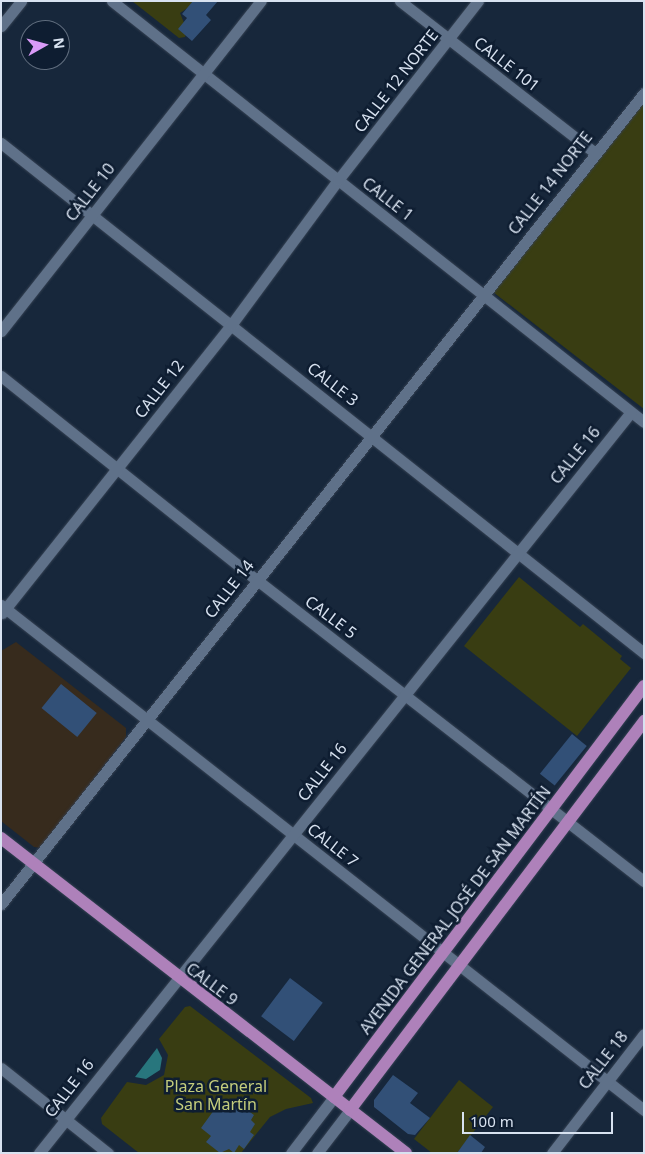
<!DOCTYPE html>
<meta charset="utf-8">
<style>
body{margin:0}
#map{position:relative;width:645px;height:1154px;overflow:hidden;background:#17273b;font-family:"Noto Sans",sans-serif}
div>[style]{position:absolute}
.education>*{inset:0;background:#372b1d}
.green>*{inset:0;background:#393d12}
.water>*{inset:0;background:#28767d}
.building>*{inset:0;background:#325077;transform-origin:0 0}
.roads{filter:drop-shadow(0 0 1px #364253) drop-shadow(0 0 1px #364253)}
.minor>*{height:11px;margin:-5.5px;padding:0 5.5px;transform-origin:5.5px;border-radius:5.5px;background:#5f7189}
.major>*{height:12px;margin:-6px;padding:0 6px;transform-origin:6px;border-radius:6px;background:#ae81ba}
span{translate:-50% -50%;white-space:nowrap;text-align:center;line-height:1.15;-webkit-text-stroke:5px #0e1d31;paint-order:stroke}
.street-label{font-size:16px;color:#d8e2f0}
.park-label{font-size:16px;color:#c4cd7c}
.frame{position:absolute;inset:0;border:2px solid #d8e2f0;pointer-events:none}
.north{position:absolute;left:20px;top:20px;width:50px;height:50px;box-sizing:border-box;background:#0e1d31;border:1px solid #5f6c7d;border-radius:50%;rotate:83deg;font-size:14px;font-weight:700;line-height:20px;text-align:center;color:#d8e2f0}
.north::after{content:'';display:block;margin:auto;width:18px;height:22px;background:#d99af7;clip-path:polygon(50% 0,100% 100%,50% 72%,0 100%)}
.scale{position:absolute;left:462px;top:1112px;width:151px;height:22px;box-sizing:border-box;border:2px solid #d8e2f0;border-top:0;padding-left:6px;font-size:15px;line-height:18px;white-space:nowrap;color:#d8e2f0;-webkit-text-stroke:4px #0e1d31;paint-order:stroke}
</style>
<div id="map">
<div class="education">
<div style="clip-path:polygon(16px 642px,126px 728px,126px 737px,41px 848px,34px 847px,1px 821px,1px 651px)"></div>
</div>
<div class="green">
<div style="clip-path:polygon(132px 1px,198px 1px,180px 13px,187px 30px,185px 37px,179px 38px)"></div>
<div style="clip-path:polygon(644px 99px,644px 409px,493px 292px)"></div>
<div style="clip-path:polygon(519px 577px,580px 627px,583px 624px,622px 656px,620px 659px,631px 668px,577px 736px,464px 646px)"></div>
<div style="clip-path:polygon(190px 1006px,311px 1098px,313px 1103px,286px 1109px,270px 1117px,241px 1153px,139px 1153px,102px 1124px,101px 1118px,127px 1082px,146px 1085px,164px 1075px,168px 1055px,159px 1039px,185px 1007px)"></div>
<div style="clip-path:polygon(459px 1080px,493px 1107px,457px 1153px,432px 1153px,414px 1139px)"></div>
</div>
<div class="water">
<div style="clip-path:polygon(157px 1048px,162px 1058px,160px 1070px,146px 1079px,135px 1077px)"></div>
</div>
<div class="building">
<div style="clip-path:polygon(193px 1px,218px 1px,206px 15px,211px 20px,192px 41px,178px 29px,187px 18px,182px 14px)"></div>
<div style="left:61px;top:684px;width:46px;height:31px;rotate:39deg"></div>
<div style="left:572px;top:734px;width:19px;height:51px;rotate:39deg"></div>
<div style="left:290px;top:978px;width:41px;height:48px;rotate:37deg"></div>
<div style="clip-path:polygon(393px 1075px,418px 1093px,410px 1103px,430px 1118px,415px 1135px,408px 1134px,374px 1107px,374px 1100px)"></div>
<div style="clip-path:polygon(222px 1099px,232px 1107px,236px 1102px,254px 1115px,251px 1120px,255px 1124px,250px 1132px,254px 1135px,244px 1149px,239px 1145px,234px 1153px,229px 1149px,220px 1153px,206px 1142px,211px 1136px,201px 1128px)"></div>
<div style="clip-path:polygon(470px 1135px,485px 1147px,481px 1153px,457px 1153px)"></div>
</div>
<div class="roads">
<div class="minor">
<div style="left:112px;top:1px;width:678px;rotate:38.36deg"></div>
<div style="left:400px;top:1px;width:247px;rotate:37.9deg"></div>
<div style="left:1px;top:26px;width:32px;rotate:-51deg"></div>
<div style="left:1px;top:143px;width:821px;rotate:38.42deg"></div>
<div style="left:1px;top:331px;width:420px;rotate:-51.8deg"></div>
<div style="left:1px;top:376px;width:327px;rotate:38.6deg"></div>
<div style="left:257px;top:580px;width:490px;rotate:37.9deg"></div>
<div style="left:1px;top:605px;width:818px;rotate:38.15deg"></div>
<div style="left:2px;top:613px;width:368px;rotate:-51.5deg"></div>
<div style="left:231px;top:325px;width:180px;rotate:-53.6deg"></div>
<div style="left:338px;top:180px;width:227px;rotate:-52deg"></div>
<div style="left:1px;top:904px;width:1035px;rotate:-51.59deg"></div>
<div style="left:1px;top:1068px;width:137px;rotate:38.5deg"></div>
<div style="left:39px;top:1153px;width:948px;rotate:-51.38deg"></div>
<div style="left:291px;top:1153px;width:71px;rotate:-52.5deg"></div>
<div style="left:317px;top:1153px;width:54px;rotate:-52.5deg"></div>
<div style="left:552px;top:1153px;width:150px;rotate:-52.3deg"></div>
</div>
<div class="major">
<div style="left:1px;top:838px;width:513px;rotate:37.87deg"></div>
<div style="left:334px;top:1097px;width:515px;rotate:-52.97deg"></div>
<div style="left:350px;top:1110px;width:488px;rotate:-52.9deg"></div>
</div>
</div>
<div class="street-label">
<span style="left:507px;top:64px;rotate:38deg">CALLE 101</span>
<span style="left:396px;top:81px;rotate:-52deg">CALLE 12 NORTE</span>
<span style="left:550px;top:183px;rotate:-52deg">CALLE 14 NORTE</span>
<span style="left:90px;top:192px;rotate:-52deg">CALLE 10</span>
<span style="left:388px;top:199px;rotate:38deg">CALLE 1</span>
<span style="left:333px;top:384px;rotate:38deg">CALLE 3</span>
<span style="left:159px;top:389px;rotate:-52deg">CALLE 12</span>
<span style="left:575px;top:455px;rotate:-51deg">CALLE 16</span>
<span style="left:229px;top:589px;rotate:-52deg">CALLE 14</span>
<span style="left:331px;top:617px;rotate:37deg">CALLE 5</span>
<span style="left:322px;top:772px;rotate:-52deg">CALLE 16</span>
<span style="left:333px;top:845px;rotate:38deg">CALLE 7</span>
<span style="left:455px;top:910px;rotate:-53deg">AVENIDA GENERAL JOSÉ DE SAN MARTÍN</span>
<span style="left:212px;top:984px;rotate:37deg">CALLE 9</span>
<span style="left:603px;top:1060px;rotate:-52deg">CALLE 18</span>
<span style="left:69px;top:1088px;rotate:-52deg">CALLE 16</span>
</div>
<div class="park-label">
<span style="left:216px;top:1095px">Plaza General<br>San Martín</span>
</div>
<div class="frame"></div>
<div class="north">N</div>
<div class="scale">100 m</div>
</div>
